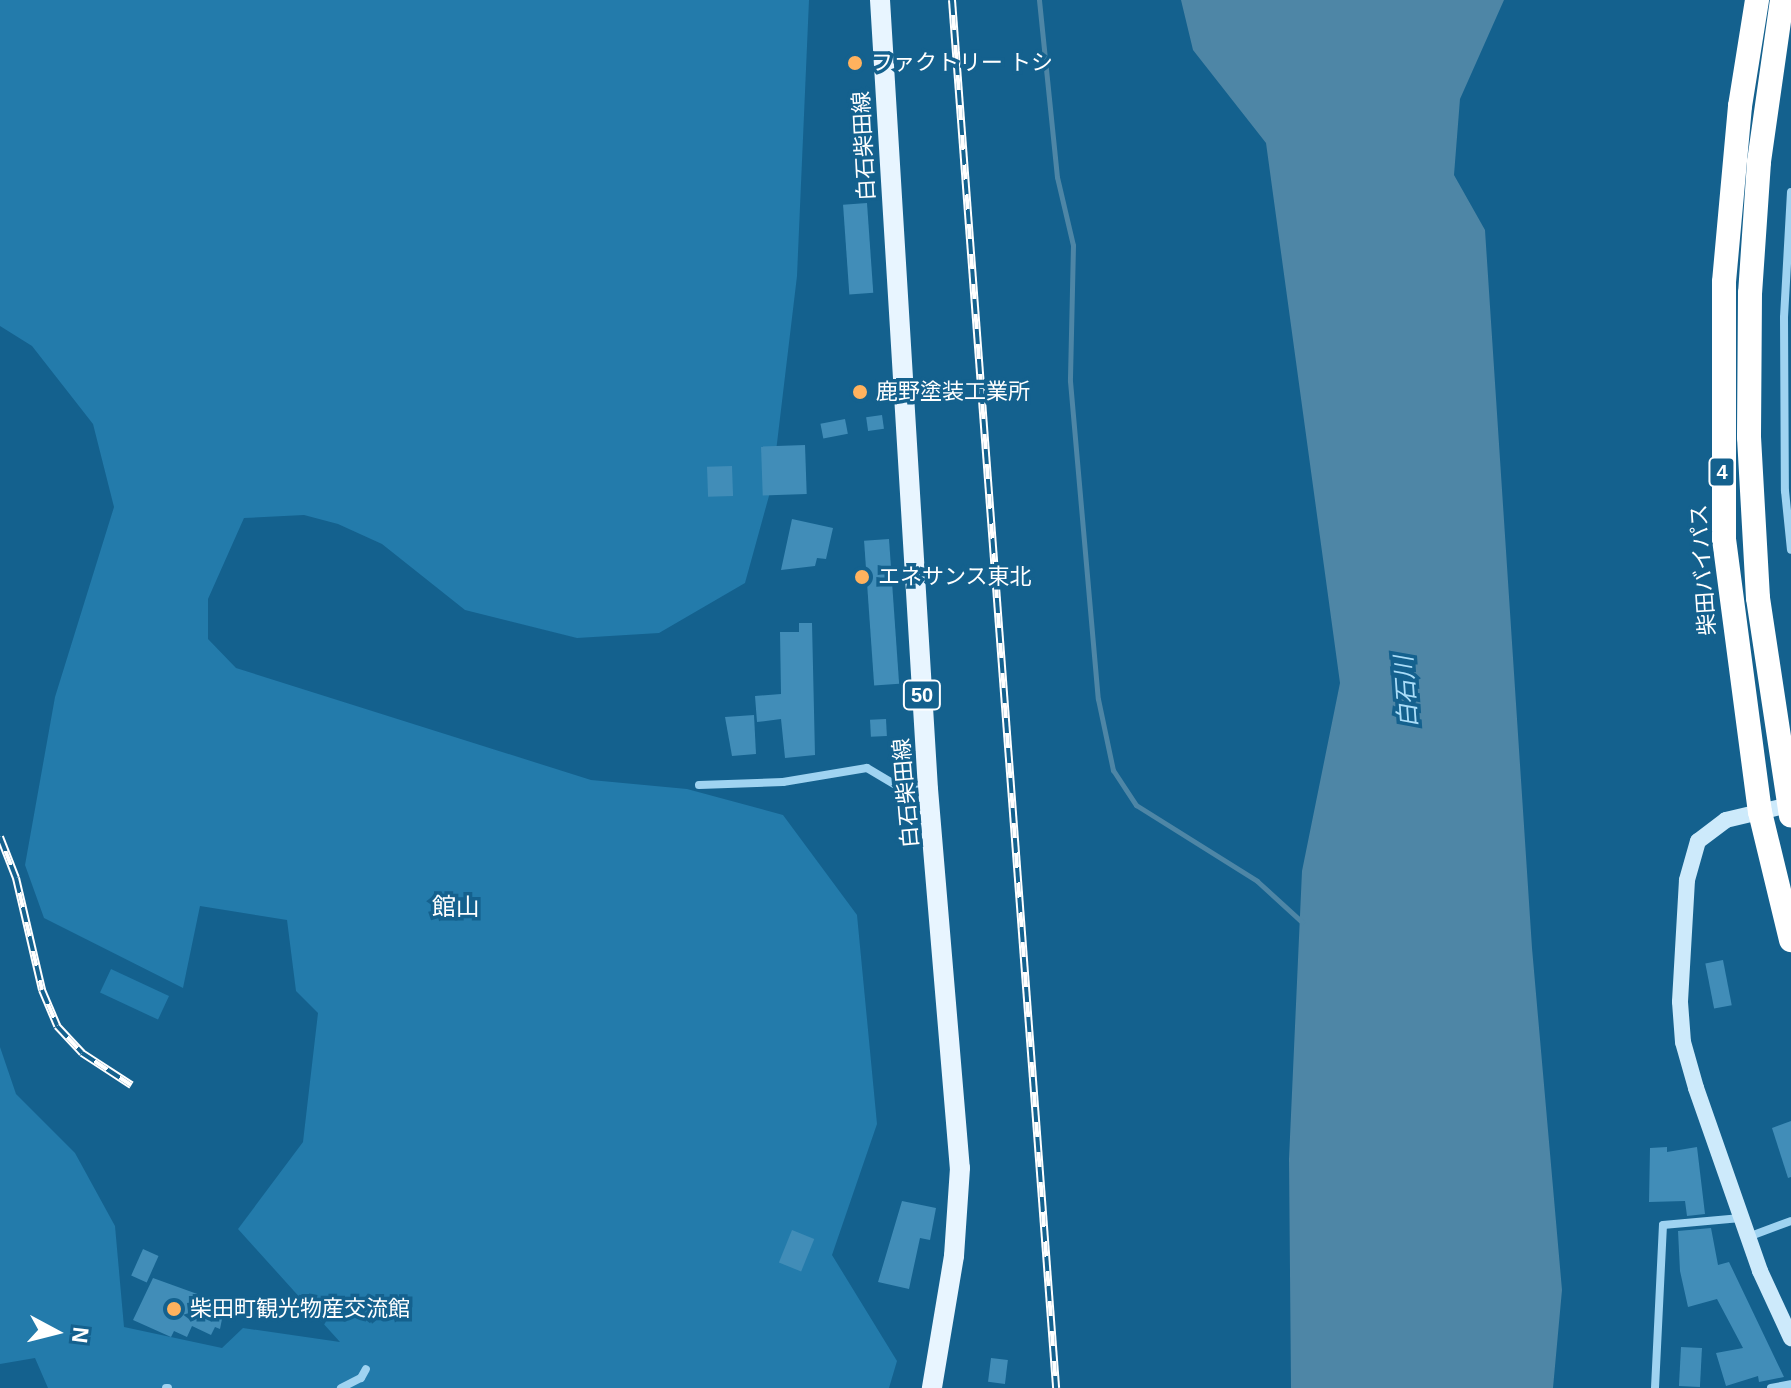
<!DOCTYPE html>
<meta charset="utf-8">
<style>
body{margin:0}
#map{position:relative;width:1791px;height:1388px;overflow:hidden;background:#14618e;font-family:Helvetica,"Noto Sans JP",sans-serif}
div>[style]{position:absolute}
.green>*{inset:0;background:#237bab;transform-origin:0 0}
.water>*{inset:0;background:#4e86a6}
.stream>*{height:5px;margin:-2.5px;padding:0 2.5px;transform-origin:2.5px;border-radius:2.5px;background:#4e86a6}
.building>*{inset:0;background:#418db8;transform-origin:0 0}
.street>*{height:8px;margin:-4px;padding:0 4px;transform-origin:4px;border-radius:4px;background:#9fd3f1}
.secondary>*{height:16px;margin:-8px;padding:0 8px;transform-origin:8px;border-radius:8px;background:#cdeafb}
.primary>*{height:20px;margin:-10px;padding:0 10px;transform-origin:10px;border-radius:10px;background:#e8f5ff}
.highway>*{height:24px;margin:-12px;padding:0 12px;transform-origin:12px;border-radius:12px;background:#fff}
.rail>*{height:8px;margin-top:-4px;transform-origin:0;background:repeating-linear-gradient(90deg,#14618e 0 15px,#fff 0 30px);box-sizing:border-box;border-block:2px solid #fff}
.dots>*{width:22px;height:22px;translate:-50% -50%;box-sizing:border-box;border:4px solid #14618e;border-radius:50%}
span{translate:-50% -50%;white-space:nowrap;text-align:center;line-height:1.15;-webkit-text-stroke:7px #14618e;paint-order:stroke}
.shield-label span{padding:2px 6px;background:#14618e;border:2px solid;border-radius:6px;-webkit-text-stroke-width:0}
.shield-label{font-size:20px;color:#fff;font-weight:700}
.poi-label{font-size:22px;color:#fff}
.left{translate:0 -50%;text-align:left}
.street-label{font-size:22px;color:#fff}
.water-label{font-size:24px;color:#aaddf8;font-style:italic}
.neighbourhood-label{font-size:24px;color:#fff}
.north{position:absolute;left:16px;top:1292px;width:80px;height:80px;-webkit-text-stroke:6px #14618e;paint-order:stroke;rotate:97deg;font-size:22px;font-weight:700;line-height:32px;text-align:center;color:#fff}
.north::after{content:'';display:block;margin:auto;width:28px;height:36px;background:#fff;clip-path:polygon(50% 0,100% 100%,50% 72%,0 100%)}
</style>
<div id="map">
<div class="green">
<div style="clip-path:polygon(0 0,809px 0,797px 276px,772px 485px,745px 583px,659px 633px,577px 638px,465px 610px,382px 544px,338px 524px,304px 515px,244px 518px,208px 599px,208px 639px,236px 668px,591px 780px,687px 789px,783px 815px,857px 915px,877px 1124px,832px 1255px,897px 1361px,889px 1388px,48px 1388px,35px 1358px,0 1364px,0 1047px,16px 1094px,75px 1153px,115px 1226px,124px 1327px,222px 1348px,243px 1328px,340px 1342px,238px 1229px,303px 1142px,318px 1013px,296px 991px,287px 920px,200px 906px,183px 988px,44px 918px,25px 865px,55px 697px,114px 507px,93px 424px,32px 346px,0 326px)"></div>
<div style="left:111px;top:969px;width:64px;height:26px;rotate:25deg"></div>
</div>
<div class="water">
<div style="clip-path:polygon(1181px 0,1504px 0,1460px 99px,1454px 175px,1485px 230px,1532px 948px,1562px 1290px,1553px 1388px,1291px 1388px,1289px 1159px,1302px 871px,1340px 683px,1266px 143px,1193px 50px)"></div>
</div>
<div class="stream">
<div style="left:1039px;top:0;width:178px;rotate:84.2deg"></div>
<div style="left:1057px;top:177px;width:70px;rotate:76.8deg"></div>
<div style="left:1073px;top:245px;width:136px;rotate:91.3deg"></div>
<div style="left:1070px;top:381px;width:319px;rotate:85deg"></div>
<div style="left:1098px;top:699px;width:73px;rotate:78.1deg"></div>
<div style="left:1113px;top:770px;width:42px;rotate:56.7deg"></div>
<div style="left:1136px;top:805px;width:143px;rotate:32.1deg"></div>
<div style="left:1257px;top:881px;width:61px;rotate:42.3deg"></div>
</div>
<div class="building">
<div style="left:867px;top:203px;width:90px;height:24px;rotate:86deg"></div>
<div style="left:882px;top:415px;width:14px;height:16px;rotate:82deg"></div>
<div style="left:845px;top:419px;width:15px;height:25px;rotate:79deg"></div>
<div style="left:805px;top:445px;width:49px;height:44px;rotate:88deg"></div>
<div style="left:732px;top:466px;width:30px;height:25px;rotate:88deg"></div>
<div style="clip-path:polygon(792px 519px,833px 528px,826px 559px,817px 558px,815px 566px,781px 570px)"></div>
<div style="left:889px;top:539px;width:145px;height:25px;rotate:86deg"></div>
<div style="clip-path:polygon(799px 623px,812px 623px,815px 755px,785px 758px,781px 719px,757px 722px,755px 696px,781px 694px,780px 632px,799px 632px)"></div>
<div style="clip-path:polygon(754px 715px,756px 754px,732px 756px,725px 717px)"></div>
<div style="left:886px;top:719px;width:17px;height:16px;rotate:87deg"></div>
<div style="left:1723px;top:960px;width:46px;height:18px;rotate:79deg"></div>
<div style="clip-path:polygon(1791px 1121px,1791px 1177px,1788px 1178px,1772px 1128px)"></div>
<div style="clip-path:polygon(1667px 1147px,1667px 1152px,1697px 1147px,1705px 1214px,1687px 1216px,1685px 1201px,1649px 1202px,1650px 1148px)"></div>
<div style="clip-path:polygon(902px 1201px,936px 1208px,930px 1240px,920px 1238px,909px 1289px,878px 1282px)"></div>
<div style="clip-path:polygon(1711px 1228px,1718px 1265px,1729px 1262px,1784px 1377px,1759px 1382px,1758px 1376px,1726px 1386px,1716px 1353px,1743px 1348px,1717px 1299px,1688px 1307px,1680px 1271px,1678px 1231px)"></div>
<div style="left:792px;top:1230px;width:24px;height:35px;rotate:22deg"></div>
<div style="left:143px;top:1249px;width:17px;height:29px;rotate:24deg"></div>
<div style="clip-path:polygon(153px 1278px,225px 1304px,220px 1329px,215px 1327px,211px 1335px,192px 1326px,187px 1337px,174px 1331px,171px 1337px,133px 1320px)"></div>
<div style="left:1681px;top:1347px;width:21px;height:39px;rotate:3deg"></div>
<div style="left:991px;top:1358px;width:17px;height:24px;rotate:7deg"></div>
</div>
<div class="street">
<div style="left:1791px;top:192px;width:126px;rotate:93.2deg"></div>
<div style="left:1784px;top:318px;width:173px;rotate:89.7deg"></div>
<div style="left:1785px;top:491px;width:59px;rotate:84.2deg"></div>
<div style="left:699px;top:785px;width:84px;rotate:-2deg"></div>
<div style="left:783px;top:782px;width:85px;rotate:-9.5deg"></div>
<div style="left:867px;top:768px;width:43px;rotate:30.7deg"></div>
<div style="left:904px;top:790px;width:24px;rotate:-2deg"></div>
<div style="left:1748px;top:1237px;width:46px;rotate:-20.4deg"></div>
<div style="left:166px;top:1388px;width:2px"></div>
<div style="left:341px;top:1388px;width:22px;rotate:-27deg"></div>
<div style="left:361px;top:1378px;width:10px;rotate:-61deg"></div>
<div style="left:1655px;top:1388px;width:163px;rotate:-87.2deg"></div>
<div style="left:1663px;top:1225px;width:78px;rotate:-5.1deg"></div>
<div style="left:1771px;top:1388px;width:20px;rotate:-11deg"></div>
</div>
<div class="secondary">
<div style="left:1789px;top:805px;width:65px;rotate:166.6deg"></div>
<div style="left:1726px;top:820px;width:35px;rotate:143deg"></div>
<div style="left:1698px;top:841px;width:41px;rotate:105.8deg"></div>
<div style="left:1687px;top:880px;width:122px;rotate:93.3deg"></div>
<div style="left:1680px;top:1002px;width:40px;rotate:85.7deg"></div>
<div style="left:1683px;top:1042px;width:48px;rotate:74.2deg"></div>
<div style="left:1696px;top:1088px;width:194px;rotate:70.7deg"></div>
<div style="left:1760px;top:1271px;width:74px;rotate:65.2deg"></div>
</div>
<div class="primary">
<div style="left:880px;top:0;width:790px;rotate:86.52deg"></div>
<div style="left:928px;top:789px;width:380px;rotate:85.2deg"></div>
<div style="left:960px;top:1168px;width:88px;rotate:93.9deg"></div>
<div style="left:954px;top:1256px;width:134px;rotate:99.5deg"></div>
</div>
<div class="highway">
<div style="left:1757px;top:0;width:107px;rotate:99.1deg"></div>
<div style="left:1740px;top:106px;width:177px;rotate:95.2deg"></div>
<div style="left:1724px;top:282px;width:257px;rotate:90deg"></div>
<div style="left:1724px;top:539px;width:275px;rotate:82.5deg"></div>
<div style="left:1760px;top:812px;width:132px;rotate:76.4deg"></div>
<div style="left:1782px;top:0;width:164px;rotate:98.1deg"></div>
<div style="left:1759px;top:162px;width:131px;rotate:93.9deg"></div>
<div style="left:1750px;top:293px;width:144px;rotate:90.4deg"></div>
<div style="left:1749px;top:437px;width:161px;rotate:86.8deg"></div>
<div style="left:1758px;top:598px;width:220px;rotate:81.4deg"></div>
</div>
<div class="rail">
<div style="left:952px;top:0;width:1392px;rotate:85.71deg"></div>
<div style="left:0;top:837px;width:44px;rotate:68.7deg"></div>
<div style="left:16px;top:878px;width:115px;rotate:76.9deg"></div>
<div style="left:42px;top:990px;width:39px;rotate:67deg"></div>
<div style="left:57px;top:1026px;width:37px;rotate:47deg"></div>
<div style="left:82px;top:1053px;width:59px;rotate:33.1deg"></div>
</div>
<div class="dots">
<div style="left:855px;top:63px;background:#ffb25e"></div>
<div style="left:860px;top:392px;background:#ffb25e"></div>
<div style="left:862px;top:577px;background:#ffb25e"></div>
<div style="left:174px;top:1309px;background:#ffb25e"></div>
</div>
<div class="shield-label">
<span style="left:1722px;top:472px">4</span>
<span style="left:922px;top:695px">50</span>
</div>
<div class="poi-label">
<span class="left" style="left:871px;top:63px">ファクトリー トシ</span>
<span class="left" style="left:876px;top:392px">鹿野塗装工業所</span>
<span class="left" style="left:878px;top:577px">エネサンス東北</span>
<span class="left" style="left:190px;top:1309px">柴田町観光物産交流館</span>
</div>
<div class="street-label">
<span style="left:864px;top:146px;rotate:-93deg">白石柴田線</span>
<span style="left:1703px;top:570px;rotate:-94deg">柴田バイパス</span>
<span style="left:906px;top:793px;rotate:-95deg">白石柴田線</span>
</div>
<div class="water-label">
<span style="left:1406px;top:692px;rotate:-94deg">白石川</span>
</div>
<div class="neighbourhood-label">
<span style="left:456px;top:907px">館山</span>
</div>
<div class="north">N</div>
</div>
